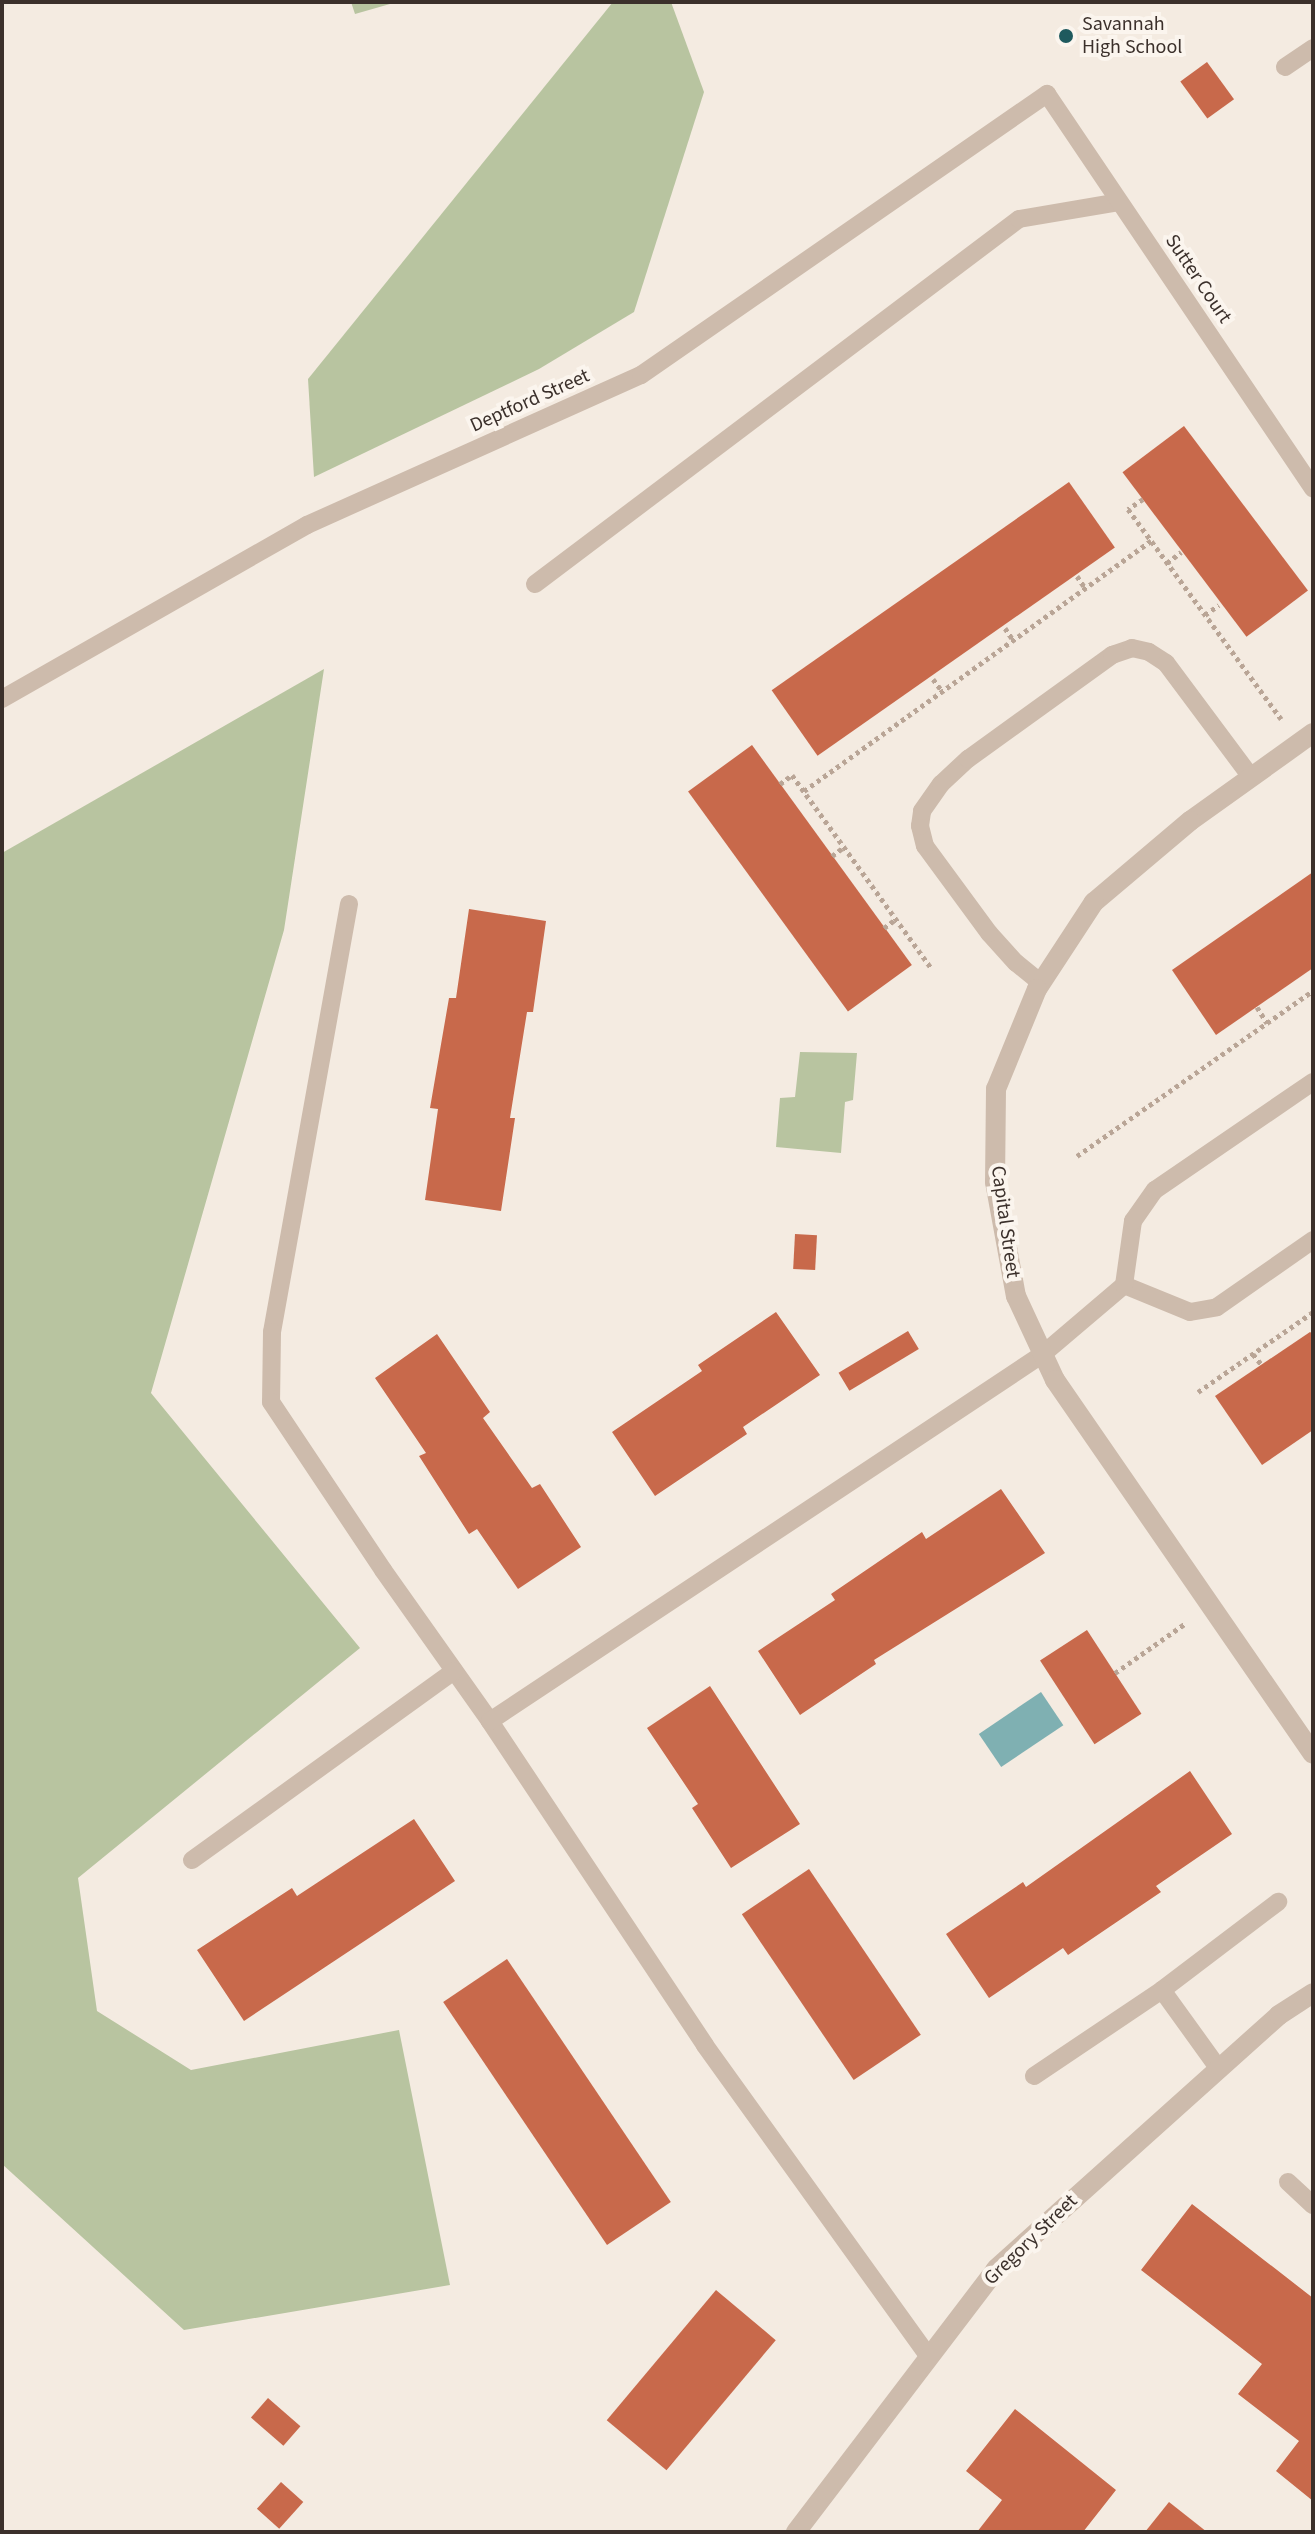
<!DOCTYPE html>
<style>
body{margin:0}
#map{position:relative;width:1315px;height:2534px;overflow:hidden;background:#f4ebe1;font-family:"Source Sans 3",sans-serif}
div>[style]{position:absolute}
.green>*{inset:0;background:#b8c4a0}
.water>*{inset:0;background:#7fb0b2;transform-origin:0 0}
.building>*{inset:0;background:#c8694b;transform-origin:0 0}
.path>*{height:5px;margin-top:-2.5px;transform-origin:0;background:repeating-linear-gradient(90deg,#b9a596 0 4px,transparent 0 8px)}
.service>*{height:18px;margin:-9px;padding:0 9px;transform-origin:9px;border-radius:9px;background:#cdbbac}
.minor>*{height:20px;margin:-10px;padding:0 10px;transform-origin:10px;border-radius:10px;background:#cdbbac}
.dots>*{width:22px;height:22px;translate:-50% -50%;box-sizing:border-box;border:4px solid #fbf5ee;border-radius:50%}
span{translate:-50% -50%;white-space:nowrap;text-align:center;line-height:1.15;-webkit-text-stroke:8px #fbf5ee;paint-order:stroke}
.poi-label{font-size:20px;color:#3b302b}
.left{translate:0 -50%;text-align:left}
.street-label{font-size:20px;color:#3b302b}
.frame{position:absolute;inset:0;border:4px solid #3b302b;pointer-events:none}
</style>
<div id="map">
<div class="green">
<div style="clip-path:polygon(351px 2px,397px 2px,355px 14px)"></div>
<div style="clip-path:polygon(613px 2px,671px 2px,704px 92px,634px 312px,539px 369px,314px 477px,308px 379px)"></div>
<div style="clip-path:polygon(324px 669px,284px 930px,151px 1393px,360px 1648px,78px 1878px,97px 2011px,191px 2070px,399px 2030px,450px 2285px,184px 2330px,2px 2164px,2px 853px)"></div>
<div style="clip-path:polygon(800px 1052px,857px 1053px,853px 1100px,845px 1102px,841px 1153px,776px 1147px,780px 1098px,795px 1097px)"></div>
</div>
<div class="water">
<div style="left:1041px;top:1692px;width:40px;height:75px;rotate:56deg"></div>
</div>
<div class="building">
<div style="left:1207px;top:62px;width:46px;height:33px;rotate:54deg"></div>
<div style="left:1184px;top:426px;width:206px;height:77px;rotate:53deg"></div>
<div style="left:1069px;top:482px;width:80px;height:363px;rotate:55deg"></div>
<div style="left:752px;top:745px;width:272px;height:79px;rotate:54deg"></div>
<div style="clip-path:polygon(1313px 872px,1313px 968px,1216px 1035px,1172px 970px)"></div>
<div style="clip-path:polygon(469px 909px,546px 921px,533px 1012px,527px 1012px,510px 1118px,515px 1118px,501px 1211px,425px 1200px,438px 1109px,430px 1108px,449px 998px,456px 998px)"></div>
<div style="left:795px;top:1234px;width:22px;height:35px;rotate:3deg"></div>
<div style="clip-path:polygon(776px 1312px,820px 1375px,743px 1427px,747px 1434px,655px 1496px,612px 1432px,702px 1371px,698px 1365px)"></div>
<div style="left:908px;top:1331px;width:21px;height:81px;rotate:59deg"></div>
<div style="clip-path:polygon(1310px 1332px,1313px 1334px,1313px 1430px,1262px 1465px,1215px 1396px)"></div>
<div style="clip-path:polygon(437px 1334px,490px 1412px,483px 1418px,532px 1488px,540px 1484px,581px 1547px,518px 1589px,477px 1529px,469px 1534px,419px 1456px,426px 1453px,375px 1378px)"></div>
<div style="clip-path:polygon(1001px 1489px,1045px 1553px,874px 1660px,876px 1664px,800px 1715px,758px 1651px,835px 1600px,831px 1594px,922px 1532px,926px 1539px)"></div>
<div style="left:1087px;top:1630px;width:100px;height:56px;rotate:57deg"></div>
<div style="clip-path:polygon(710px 1686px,800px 1824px,731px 1868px,692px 1808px,698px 1804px,647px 1728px)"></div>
<div style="clip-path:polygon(1190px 1771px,1232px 1834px,1156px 1886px,1161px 1892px,1068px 1955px,1063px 1948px,989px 1998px,946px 1934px,1023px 1882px,1026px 1887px)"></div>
<div style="clip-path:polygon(414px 1819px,455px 1881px,244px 2021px,197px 1950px,292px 1888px,297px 1896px)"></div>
<div style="left:809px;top:1869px;width:200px;height:81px;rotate:56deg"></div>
<div style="left:507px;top:1959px;width:293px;height:77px;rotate:56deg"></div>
<div style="clip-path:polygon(1192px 2204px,1313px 2298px,1313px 2501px,1276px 2471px,1299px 2441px,1238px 2394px,1262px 2364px,1141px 2270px)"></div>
<div style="left:716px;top:2290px;width:78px;height:170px;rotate:40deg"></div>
<div style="left:268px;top:2398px;width:43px;height:26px;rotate:41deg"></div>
<div style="clip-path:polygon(1015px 2409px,1116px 2490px,1083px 2532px,977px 2532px,1002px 2500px,966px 2471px)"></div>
<div style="left:281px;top:2482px;width:30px;height:36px;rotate:42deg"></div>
<div style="clip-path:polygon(1169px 2502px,1207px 2532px,1145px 2532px)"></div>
</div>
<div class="path">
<div style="left:1143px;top:499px;width:18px;rotate:146deg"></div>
<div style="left:1128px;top:509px;width:260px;rotate:53.9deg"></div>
<div style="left:1167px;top:563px;width:18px;rotate:-38deg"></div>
<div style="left:1077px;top:576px;width:14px;rotate:56deg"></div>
<div style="left:1205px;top:615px;width:17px;rotate:-36deg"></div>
<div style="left:1005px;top:628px;width:14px;rotate:56deg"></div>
<div style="left:933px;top:679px;width:15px;rotate:53deg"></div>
<div style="left:780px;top:784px;width:15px;rotate:-37deg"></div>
<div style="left:792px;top:775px;width:239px;rotate:54.2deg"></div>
<div style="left:804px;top:791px;width:428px;rotate:-35.8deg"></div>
<div style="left:832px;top:856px;width:15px;rotate:-37deg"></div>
<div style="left:884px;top:928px;width:15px;rotate:-37deg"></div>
<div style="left:1257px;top:1007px;width:19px;rotate:58deg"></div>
<div style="left:1077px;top:1156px;width:288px;rotate:-35deg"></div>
<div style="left:1253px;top:1354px;width:13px;rotate:51deg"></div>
<div style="left:1198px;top:1392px;width:140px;rotate:-34.8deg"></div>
<div style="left:1115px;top:1673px;width:87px;rotate:-35.2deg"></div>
</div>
<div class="service">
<div style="left:1285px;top:67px;width:34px;rotate:-34deg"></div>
<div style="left:535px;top:584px;width:606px;rotate:-37.02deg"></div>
<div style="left:1019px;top:219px;width:101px;rotate:-9.6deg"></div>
<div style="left:2px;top:699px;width:351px;rotate:-29.7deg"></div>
<div style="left:307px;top:525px;width:366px;rotate:-24.2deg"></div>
<div style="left:641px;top:375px;width:494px;rotate:-34.7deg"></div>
<div style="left:1047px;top:94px;width:476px;rotate:56deg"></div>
<div style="left:349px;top:904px;width:435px;rotate:100.2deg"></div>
<div style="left:272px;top:1332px;width:70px;rotate:90.8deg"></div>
<div style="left:271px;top:1402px;width:202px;rotate:56.3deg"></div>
<div style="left:383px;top:1570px;width:185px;rotate:54.7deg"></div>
<div style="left:1041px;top:983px;width:32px;rotate:-141deg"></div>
<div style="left:1016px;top:963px;width:40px;rotate:-132deg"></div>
<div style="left:989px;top:933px;width:108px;rotate:-126.3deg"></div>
<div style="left:925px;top:846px;width:21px;rotate:-104deg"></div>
<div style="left:920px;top:826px;width:15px;rotate:-82deg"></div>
<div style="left:922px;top:811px;width:33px;rotate:-55deg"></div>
<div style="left:941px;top:784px;width:37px;rotate:-43deg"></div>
<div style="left:968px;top:759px;width:178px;rotate:-35.8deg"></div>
<div style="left:1112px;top:655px;width:21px;rotate:-19deg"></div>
<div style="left:1132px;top:648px;width:17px;rotate:13deg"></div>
<div style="left:1149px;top:652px;width:20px;rotate:33deg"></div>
<div style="left:1166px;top:663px;width:142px;rotate:53.3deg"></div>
<div style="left:1124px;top:1285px;width:71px;rotate:22.2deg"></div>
<div style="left:1190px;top:1312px;width:27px;rotate:-10deg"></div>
<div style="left:1217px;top:1307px;width:117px;rotate:-34.9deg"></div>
<div style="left:192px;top:1860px;width:323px;rotate:-35.8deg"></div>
<div style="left:1162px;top:1990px;width:146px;rotate:-37.2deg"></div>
<div style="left:1034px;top:2076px;width:154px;rotate:-33.9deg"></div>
<div style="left:1162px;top:1990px;width:97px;rotate:54.2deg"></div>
<div style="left:1288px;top:2182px;width:34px;rotate:43deg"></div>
<div style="left:929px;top:2357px;width:384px;rotate:-125.7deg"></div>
<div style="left:705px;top:2045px;width:389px;rotate:-123.6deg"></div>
<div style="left:490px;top:1721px;width:664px;rotate:-33.57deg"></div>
<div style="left:1043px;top:1354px;width:106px;rotate:-40.4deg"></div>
<div style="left:1124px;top:1285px;width:65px;rotate:-82deg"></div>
<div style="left:1133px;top:1221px;width:38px;rotate:-55deg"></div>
<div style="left:1155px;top:1190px;width:191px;rotate:-34.4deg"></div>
</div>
<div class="minor">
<div style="left:1313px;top:733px;width:151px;rotate:144.4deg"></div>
<div style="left:1190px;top:821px;width:126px;rotate:139.8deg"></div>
<div style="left:1094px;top:902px;width:104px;rotate:123.2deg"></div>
<div style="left:1037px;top:989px;width:108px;rotate:112.3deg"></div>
<div style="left:996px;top:1089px;width:93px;rotate:90.6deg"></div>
<div style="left:995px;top:1182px;width:116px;rotate:79.6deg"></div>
<div style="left:1016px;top:1296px;width:93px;rotate:65.1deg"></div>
<div style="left:1055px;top:1380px;width:454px;rotate:55.4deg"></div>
<div style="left:796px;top:2532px;width:330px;rotate:-52.7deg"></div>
<div style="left:996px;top:2269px;width:380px;rotate:-41.9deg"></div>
<div style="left:1279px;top:2015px;width:40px;rotate:-32.9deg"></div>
</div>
<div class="dots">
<div style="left:1066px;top:36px;background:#1f5a5e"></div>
</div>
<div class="poi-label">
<span class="left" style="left:1082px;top:36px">Savannah<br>High School</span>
</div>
<div class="street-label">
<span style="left:1198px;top:279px;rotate:56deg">Sutter Court</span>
<span style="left:530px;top:401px;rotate:-24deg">Deptford Street</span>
<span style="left:1005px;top:1222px;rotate:82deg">Capital Street</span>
<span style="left:1031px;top:2240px;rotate:-44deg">Gregory Street</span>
</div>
<div class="frame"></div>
</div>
